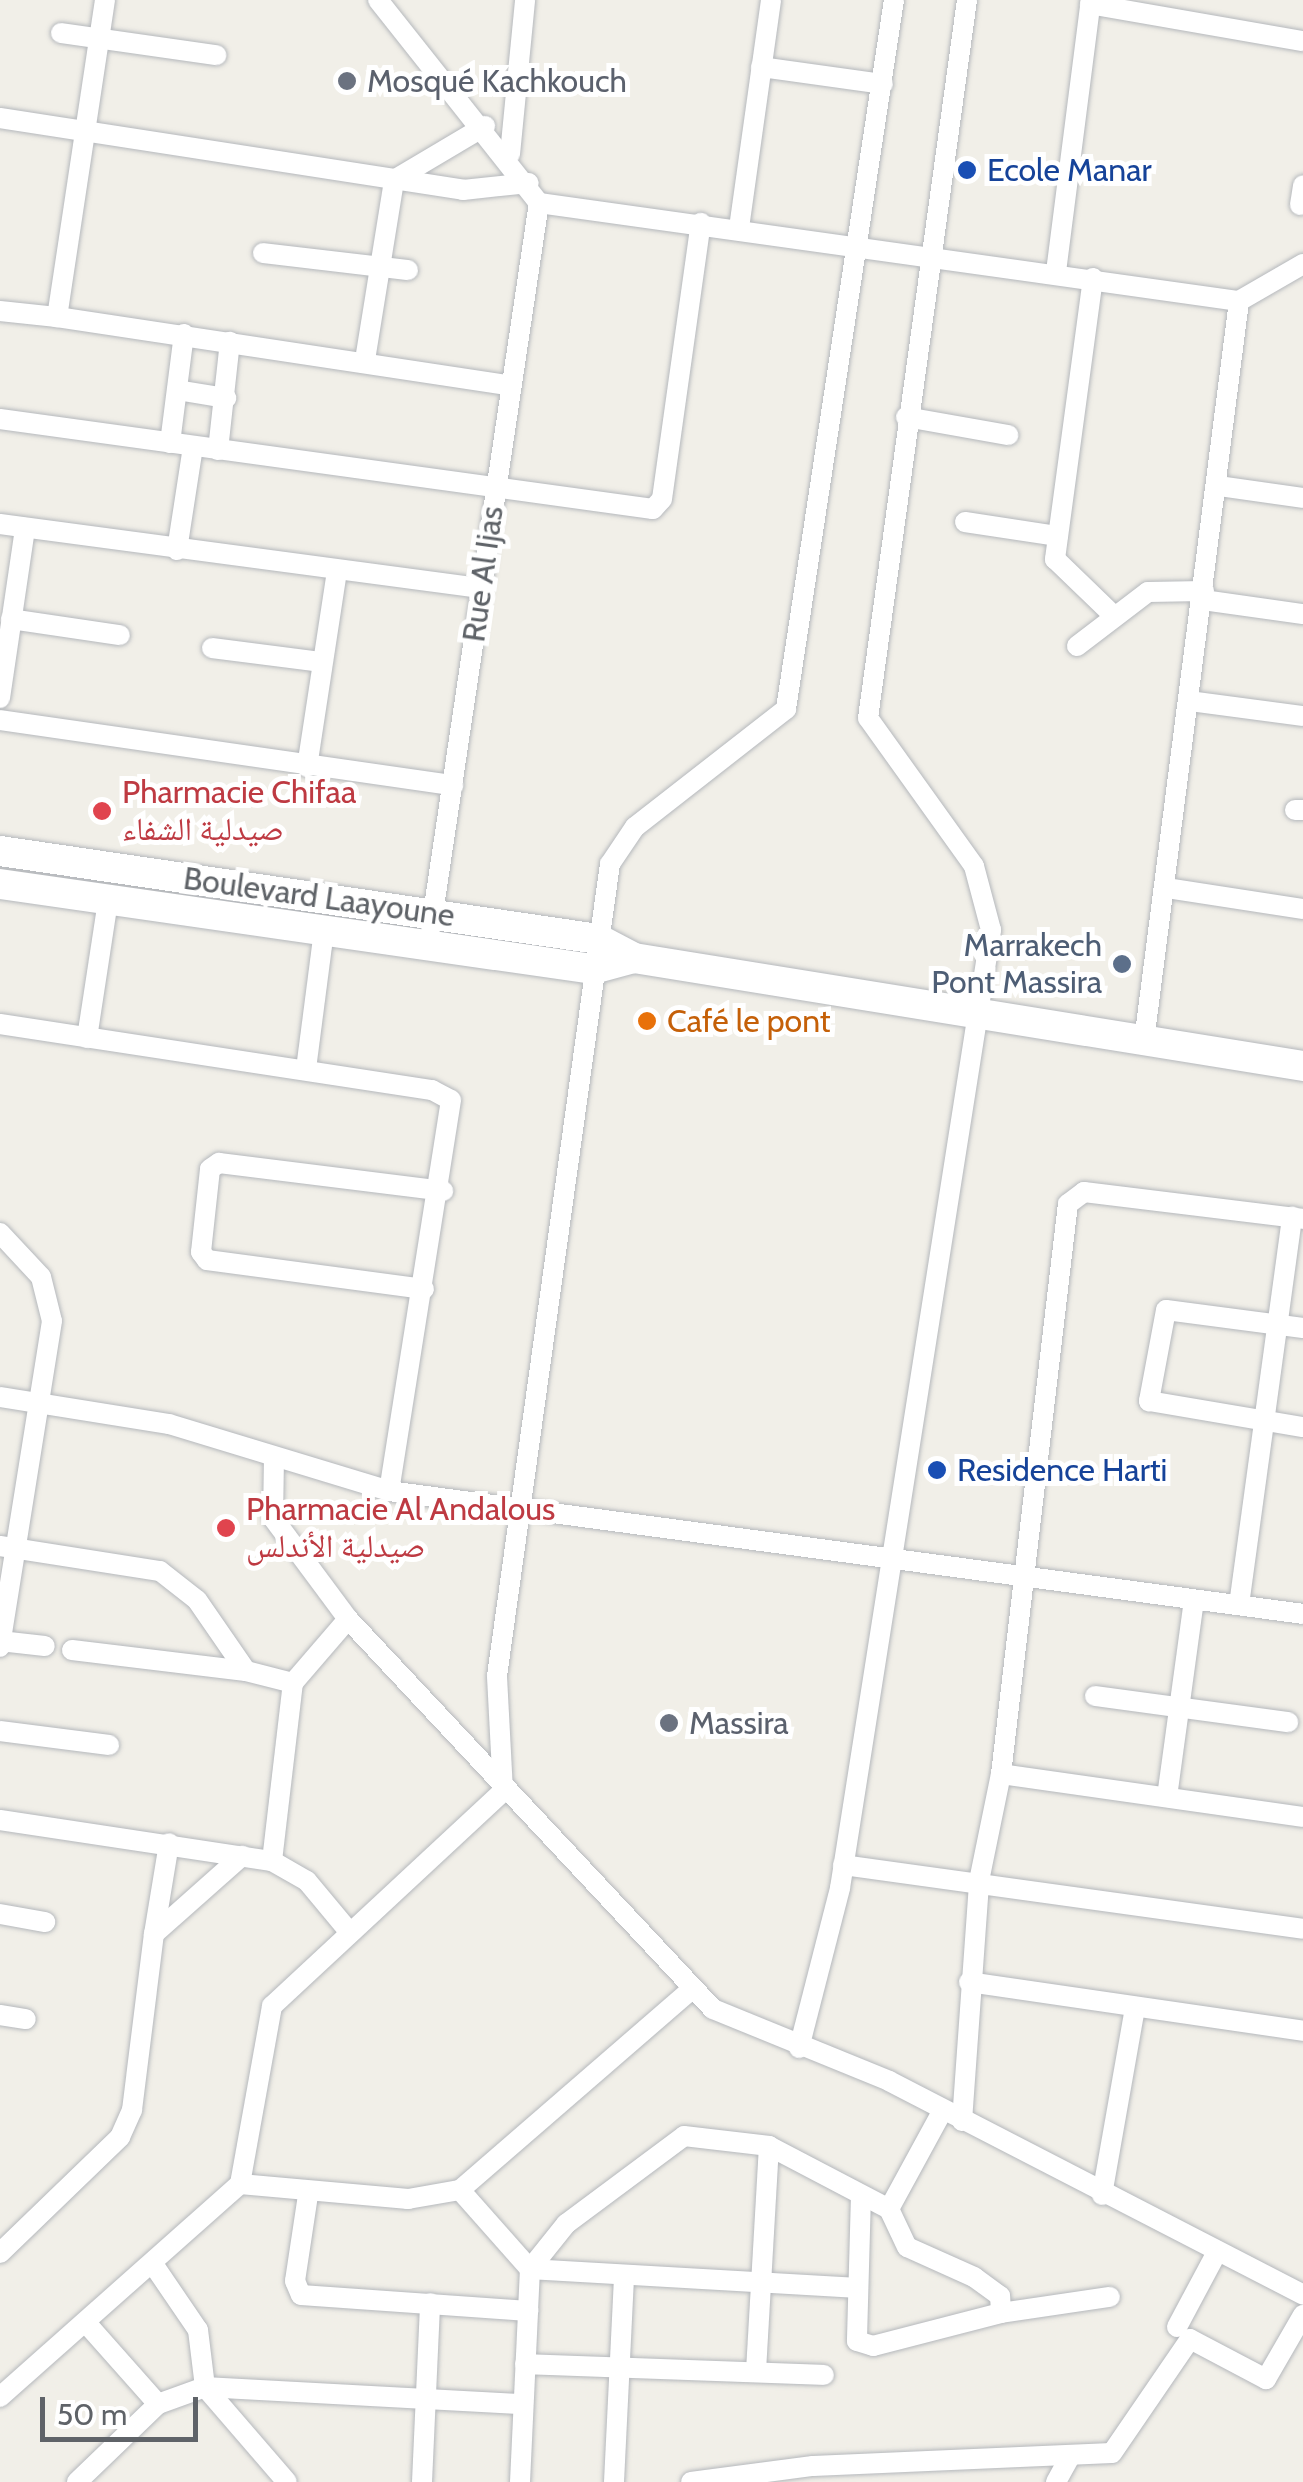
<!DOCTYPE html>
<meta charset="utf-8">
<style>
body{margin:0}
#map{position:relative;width:1303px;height:2482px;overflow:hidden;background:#f1efe8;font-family:Cabin,"Noto Naskh Arabic",sans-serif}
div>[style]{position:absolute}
.roads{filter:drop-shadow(0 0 2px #b5b8bc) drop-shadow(0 0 2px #b5b8bc)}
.street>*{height:20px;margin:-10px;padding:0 10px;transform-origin:10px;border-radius:10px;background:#fff}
.secondary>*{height:30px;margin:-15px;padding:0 15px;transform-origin:15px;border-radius:15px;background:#fff}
.dots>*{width:28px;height:28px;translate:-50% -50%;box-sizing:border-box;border:5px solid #fff;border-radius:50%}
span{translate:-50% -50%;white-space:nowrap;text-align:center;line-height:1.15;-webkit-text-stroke:10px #fff;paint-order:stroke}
.worship-label{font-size:32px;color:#5b616d}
.left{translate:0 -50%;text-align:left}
.transit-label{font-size:32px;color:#164399}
.street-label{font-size:32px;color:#5f6368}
.health-label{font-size:32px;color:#be3a42}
.service-label{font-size:32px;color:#4e5e75}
.right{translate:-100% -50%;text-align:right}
.food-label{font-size:32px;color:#c56008}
.scale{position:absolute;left:40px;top:2397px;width:158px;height:45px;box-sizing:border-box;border:5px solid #5f6368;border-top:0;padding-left:12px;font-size:30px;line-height:35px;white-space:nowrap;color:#5f6368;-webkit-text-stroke:8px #fff;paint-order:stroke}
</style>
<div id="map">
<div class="roads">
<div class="street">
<div style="left:105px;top:0;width:321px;rotate:98.6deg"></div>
<div style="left:57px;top:317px;width:453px;rotate:8.6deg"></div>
<div style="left:378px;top:0;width:259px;rotate:51.6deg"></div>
<div style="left:539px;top:203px;width:707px;rotate:7.97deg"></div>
<div style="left:1239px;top:301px;width:74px;rotate:-30deg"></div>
<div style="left:1090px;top:4px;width:216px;rotate:9.9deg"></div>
<div style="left:61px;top:33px;width:157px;rotate:8.1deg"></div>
<div style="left:761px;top:67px;width:123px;rotate:7.9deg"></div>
<div style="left:0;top:118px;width:469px;rotate:8.8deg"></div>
<div style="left:463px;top:190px;width:66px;rotate:-6.1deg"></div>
<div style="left:510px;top:154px;width:155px;rotate:-84.4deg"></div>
<div style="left:1300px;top:205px;width:20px;rotate:-81deg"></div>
<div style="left:739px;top:228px;width:230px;rotate:-82deg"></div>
<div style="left:263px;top:253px;width:146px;rotate:6.7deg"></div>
<div style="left:1056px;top:272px;width:274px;rotate:-82.7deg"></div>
<div style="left:1093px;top:278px;width:284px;rotate:97.7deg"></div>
<div style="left:1055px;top:559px;width:83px;rotate:44deg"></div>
<div style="left:0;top:311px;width:57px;rotate:6deg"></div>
<div style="left:365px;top:360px;width:182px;rotate:-80.8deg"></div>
<div style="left:394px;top:180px;width:106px;rotate:-30.7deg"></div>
<div style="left:177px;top:390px;width:50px;rotate:9.3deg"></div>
<div style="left:906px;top:417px;width:104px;rotate:10deg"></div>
<div style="left:0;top:419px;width:659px;rotate:7.85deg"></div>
<div style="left:653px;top:509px;width:13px;rotate:-48deg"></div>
<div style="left:662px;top:499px;width:279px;rotate:-82deg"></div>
<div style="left:170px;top:443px;width:110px;rotate:-82.7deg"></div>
<div style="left:218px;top:450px;width:109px;rotate:-83.7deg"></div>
<div style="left:1219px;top:486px;width:85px;rotate:8.1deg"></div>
<div style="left:965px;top:522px;width:94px;rotate:8.6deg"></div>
<div style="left:0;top:524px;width:485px;rotate:7.6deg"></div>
<div style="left:177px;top:550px;width:104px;rotate:-81.2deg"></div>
<div style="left:1203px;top:600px;width:101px;rotate:8deg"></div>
<div style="left:11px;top:619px;width:110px;rotate:8.4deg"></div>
<div style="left:1077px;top:646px;width:89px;rotate:-37.3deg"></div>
<div style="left:1148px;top:592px;width:56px;rotate:-1deg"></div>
<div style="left:212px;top:648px;width:111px;rotate:7.3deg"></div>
<div style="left:0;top:698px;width:172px;rotate:-81.6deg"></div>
<div style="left:1189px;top:701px;width:115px;rotate:7.5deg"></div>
<div style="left:0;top:720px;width:458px;rotate:8.2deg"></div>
<div style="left:307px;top:767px;width:199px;rotate:-81.3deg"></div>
<div style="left:1295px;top:810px;width:8px"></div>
<div style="left:1166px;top:888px;width:139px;rotate:8.7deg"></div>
<div style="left:431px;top:927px;width:732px;rotate:-81.52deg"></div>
<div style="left:0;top:1024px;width:437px;rotate:8.7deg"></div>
<div style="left:432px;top:1090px;width:21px;rotate:28deg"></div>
<div style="left:451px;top:1100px;width:396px;rotate:99deg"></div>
<div style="left:87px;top:1038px;width:139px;rotate:-81.3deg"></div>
<div style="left:1144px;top:1041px;width:746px;rotate:-82.68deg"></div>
<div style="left:306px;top:1069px;width:140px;rotate:-82.6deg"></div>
<div style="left:0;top:1233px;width:60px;rotate:47deg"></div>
<div style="left:41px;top:1277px;width:45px;rotate:76deg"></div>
<div style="left:52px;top:1321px;width:330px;rotate:99.1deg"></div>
<div style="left:424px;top:1289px;width:219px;rotate:-172.4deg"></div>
<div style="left:207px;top:1260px;width:10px;rotate:-127deg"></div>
<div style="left:201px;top:1252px;width:83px;rotate:-83.8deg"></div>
<div style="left:210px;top:1169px;width:11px;rotate:-34deg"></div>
<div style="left:219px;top:1163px;width:226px;rotate:7.1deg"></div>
<div style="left:1303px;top:1328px;width:138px;rotate:-172.5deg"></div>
<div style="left:1166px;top:1310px;width:93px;rotate:100.6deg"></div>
<div style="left:1149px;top:1401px;width:156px;rotate:9.6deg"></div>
<div style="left:0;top:1397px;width:171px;rotate:9.1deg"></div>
<div style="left:169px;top:1424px;width:230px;rotate:16.9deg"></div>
<div style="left:389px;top:1491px;width:922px;rotate:7.66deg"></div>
<div style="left:274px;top:1457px;width:61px;rotate:90.9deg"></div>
<div style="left:273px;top:1518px;width:126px;rotate:53.4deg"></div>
<div style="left:348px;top:1619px;width:534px;rotate:46.9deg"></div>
<div style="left:713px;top:2009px;width:190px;rotate:22.2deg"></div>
<div style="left:889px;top:2081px;width:466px;rotate:27.3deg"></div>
<div style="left:0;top:1546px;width:162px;rotate:8.9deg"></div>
<div style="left:160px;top:1571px;width:47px;rotate:38.1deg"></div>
<div style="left:197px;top:1600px;width:86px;rotate:55.4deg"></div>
<div style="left:246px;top:1671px;width:49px;rotate:14.3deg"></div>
<div style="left:1239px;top:1605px;width:392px;rotate:-82.2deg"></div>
<div style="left:0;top:1641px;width:45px;rotate:6.3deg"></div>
<div style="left:72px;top:1650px;width:175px;rotate:6.9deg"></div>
<div style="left:1095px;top:1696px;width:195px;rotate:7.7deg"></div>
<div style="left:0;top:1731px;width:110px;rotate:7.3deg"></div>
<div style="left:1001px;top:1774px;width:305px;rotate:8.1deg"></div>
<div style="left:1167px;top:1797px;width:199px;rotate:-82.2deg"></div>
<div style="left:0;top:1820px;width:275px;rotate:8.6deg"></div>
<div style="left:272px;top:1861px;width:40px;rotate:29.7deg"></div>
<div style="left:307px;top:1881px;width:62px;rotate:50.2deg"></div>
<div style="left:272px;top:1861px;width:179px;rotate:-83.3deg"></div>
<div style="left:293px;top:1683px;width:84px;rotate:-49.3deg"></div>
<div style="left:843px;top:1865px;width:464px;rotate:7.9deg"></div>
<div style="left:0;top:1914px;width:46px;rotate:10.1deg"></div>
<div style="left:154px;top:1934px;width:92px;rotate:-80.6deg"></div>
<div style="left:969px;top:1982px;width:338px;rotate:8.3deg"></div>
<div style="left:0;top:2015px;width:26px;rotate:9deg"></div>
<div style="left:799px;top:2048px;width:165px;rotate:-75.6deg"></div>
<div style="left:840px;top:1888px;width:970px;rotate:-81.04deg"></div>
<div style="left:991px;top:930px;width:66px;rotate:-104.9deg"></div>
<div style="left:974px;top:866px;width:182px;rotate:-125.6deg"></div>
<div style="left:868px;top:718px;width:725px;rotate:-82.15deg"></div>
<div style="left:962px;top:2121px;width:241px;rotate:-85.9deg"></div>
<div style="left:979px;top:1881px;width:109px;rotate:-78.4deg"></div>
<div style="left:1001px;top:1774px;width:574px;rotate:-83.3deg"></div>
<div style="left:1068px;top:1204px;width:20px;rotate:-37deg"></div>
<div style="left:1084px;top:1192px;width:221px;rotate:7deg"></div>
<div style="left:240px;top:2184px;width:169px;rotate:5.1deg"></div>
<div style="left:408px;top:2199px;width:53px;rotate:-9.8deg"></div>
<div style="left:460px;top:2190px;width:308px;rotate:-40.9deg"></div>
<div style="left:460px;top:2190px;width:106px;rotate:48.5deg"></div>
<div style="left:530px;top:2269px;width:328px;rotate:3.3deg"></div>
<div style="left:308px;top:2195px;width:87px;rotate:98.6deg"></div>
<div style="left:295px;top:2281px;width:15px;rotate:67deg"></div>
<div style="left:301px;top:2295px;width:228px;rotate:4deg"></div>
<div style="left:528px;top:2311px;width:42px;rotate:-87.3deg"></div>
<div style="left:530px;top:2269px;width:58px;rotate:-51.3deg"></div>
<div style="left:566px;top:2224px;width:147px;rotate:-36.7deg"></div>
<div style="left:684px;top:2136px;width:86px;rotate:6.7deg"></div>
<div style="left:769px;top:2146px;width:136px;rotate:27.7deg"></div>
<div style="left:889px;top:2209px;width:113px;rotate:-61.4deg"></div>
<div style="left:861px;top:2195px;width:146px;rotate:91.6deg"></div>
<div style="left:857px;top:2341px;width:17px;rotate:17deg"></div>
<div style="left:873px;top:2346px;width:132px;rotate:-14.5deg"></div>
<div style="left:1001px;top:2313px;width:17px;rotate:-93deg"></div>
<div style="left:1000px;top:2296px;width:32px;rotate:-144deg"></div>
<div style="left:974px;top:2277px;width:73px;rotate:-155.9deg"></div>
<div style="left:907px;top:2247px;width:42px;rotate:-115.3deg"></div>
<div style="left:1102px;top:2195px;width:191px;rotate:-80deg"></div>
<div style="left:0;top:2253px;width:167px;rotate:-44deg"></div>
<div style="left:120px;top:2137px;width:30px;rotate:-66deg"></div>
<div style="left:132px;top:2110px;width:177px;rotate:-82.9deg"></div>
<div style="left:154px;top:1934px;width:118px;rotate:-41.6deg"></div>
<div style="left:155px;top:2267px;width:76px;rotate:55.7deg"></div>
<div style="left:198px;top:2330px;width:57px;rotate:83deg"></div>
<div style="left:205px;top:2387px;width:125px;rotate:49.2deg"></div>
<div style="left:1001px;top:2313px;width:110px;rotate:-8.4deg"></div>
<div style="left:87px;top:2324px;width:107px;rotate:48.4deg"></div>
<div style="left:1177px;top:2327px;width:85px;rotate:-61.9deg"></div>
<div style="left:525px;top:2364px;width:299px;rotate:2.1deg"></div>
<div style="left:756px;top:2371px;width:225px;rotate:-86.7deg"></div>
<div style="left:0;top:2397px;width:321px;rotate:-41.6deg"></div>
<div style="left:240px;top:2184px;width:181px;rotate:-79.8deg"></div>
<div style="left:272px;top:2006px;width:316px;rotate:-42.9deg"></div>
<div style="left:503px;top:1791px;width:115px;rotate:-93deg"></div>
<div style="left:497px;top:1676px;width:820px;rotate:-82.08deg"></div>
<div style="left:610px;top:864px;width:45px;rotate:-56deg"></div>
<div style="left:635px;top:827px;width:192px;rotate:-38deg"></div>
<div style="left:786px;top:709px;width:717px;rotate:-81.34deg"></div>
<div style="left:77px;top:2482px;width:112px;rotate:-43.9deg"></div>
<div style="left:158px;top:2404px;width:50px;rotate:-19.9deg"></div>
<div style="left:205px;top:2387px;width:318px;rotate:3.1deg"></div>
<div style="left:422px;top:2482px;width:179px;rotate:-87.4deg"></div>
<div style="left:520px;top:2482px;width:171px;rotate:-87.3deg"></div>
<div style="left:614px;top:2482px;width:207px;rotate:-87.2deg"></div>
<div style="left:691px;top:2482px;width:123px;rotate:-7.5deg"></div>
<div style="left:813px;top:2466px;width:299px;rotate:-2.5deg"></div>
<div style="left:1112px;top:2453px;width:138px;rotate:-55.6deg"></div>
<div style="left:1190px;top:2339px;width:86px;rotate:27.8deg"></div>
<div style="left:1266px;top:2379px;width:74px;rotate:-60deg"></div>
<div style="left:1056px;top:2482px;width:26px;rotate:-61deg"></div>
</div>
<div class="secondary">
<div style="left:0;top:851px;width:604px;rotate:8.37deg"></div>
<div style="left:598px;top:939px;width:41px;rotate:27.8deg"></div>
<div style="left:634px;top:958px;width:678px;rotate:9.17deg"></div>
<div style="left:0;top:884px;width:599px;rotate:8.16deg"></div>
<div style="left:593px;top:969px;width:42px;rotate:-15deg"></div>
</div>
</div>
<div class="dots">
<div style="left:347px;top:81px;background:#6b7280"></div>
<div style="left:967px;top:170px;background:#1a4fb4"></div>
<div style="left:102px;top:811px;background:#e0444e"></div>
<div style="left:1122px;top:964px;background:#5c6f8a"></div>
<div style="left:647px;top:1021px;background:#e8710a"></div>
<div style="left:937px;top:1470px;background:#1a4fb4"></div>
<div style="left:226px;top:1528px;background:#e0444e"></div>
<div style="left:669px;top:1723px;background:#6b7280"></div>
</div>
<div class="worship-label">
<span class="left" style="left:367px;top:81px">Mosqué Kachkouch</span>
<span class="left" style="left:689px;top:1723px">Massira</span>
</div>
<div class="transit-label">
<span class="left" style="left:987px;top:170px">Ecole Manar</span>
<span class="left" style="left:957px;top:1470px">Residence Harti</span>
</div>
<div class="street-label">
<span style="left:483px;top:574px;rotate:-82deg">Rue Al Ijas</span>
<span style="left:319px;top:897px;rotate:8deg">Boulevard Laayoune</span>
</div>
<div class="health-label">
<span class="left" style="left:122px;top:811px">Pharmacie Chifaa<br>صيدلية الشفاء</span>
<span class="left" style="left:246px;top:1528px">Pharmacie Al Andalous<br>صيدلية الأندلس</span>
</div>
<div class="service-label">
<span class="right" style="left:1102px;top:964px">Marrakech<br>Pont Massira</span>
</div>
<div class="food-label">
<span class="left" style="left:667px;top:1021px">Café le pont</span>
</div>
<div class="scale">50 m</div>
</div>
